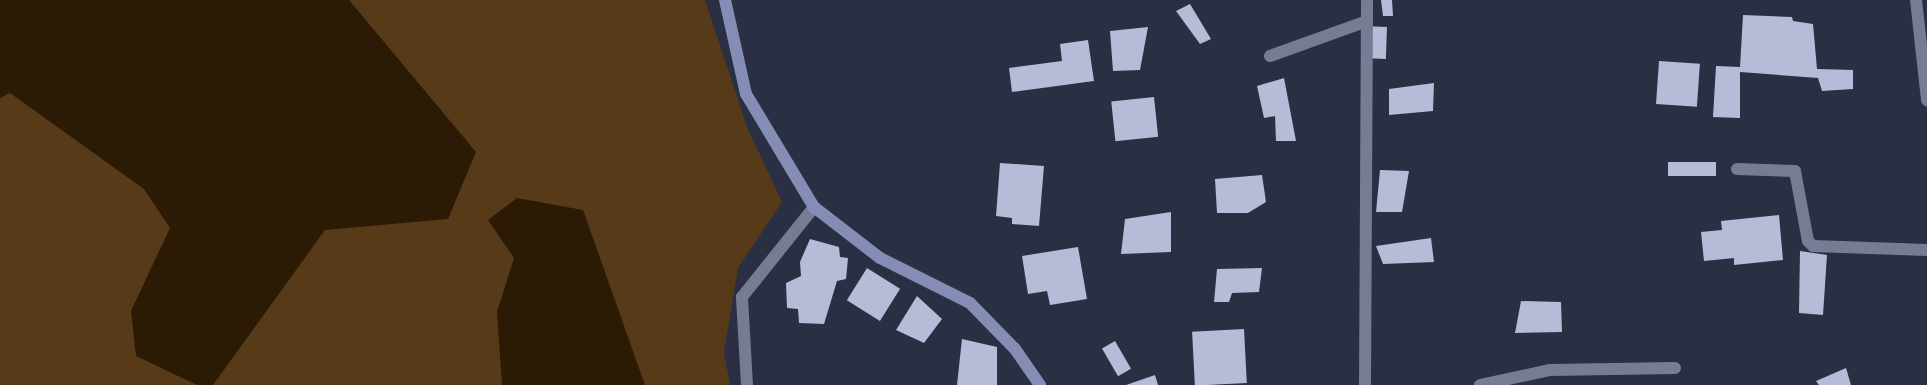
<!DOCTYPE html>
<style>
body{margin:0}
#map{position:relative;width:1927px;height:385px;overflow:hidden;background:#2a2f44;font-family:"Alegreya Sans",sans-serif}
div>[style]{position:absolute}
.green>*{inset:0;background:#573b18}
.water>*{inset:0;background:#2b1a04}
.building>*{inset:0;background:#b6bcd7;transform-origin:0 0}
.street>*{height:12px;margin:-6px;padding:0 6px;transform-origin:6px;border-radius:6px;background:#777c95}
.secondary>*{height:12px;margin:-6px;padding:0 6px;transform-origin:6px;border-radius:6px;background:#868db4}
span{translate:-50% -50%;white-space:nowrap;text-align:center;line-height:1.15;-webkit-text-stroke:5px #212539;paint-order:stroke}
</style>
<div id="map">
<div class="green">
<div style="clip-path:polygon(0 0,705px 0,747px 127px,782px 202px,738px 268px,724px 352px,730px 385px,0 385px)"></div>
</div>
<div class="water">
<div style="clip-path:polygon(0 0,349px 0,476px 152px,448px 219px,325px 230px,213px 385px,197px 385px,136px 356px,131px 311px,170px 228px,144px 189px,10px 93px,0 98px)"></div>
<div style="clip-path:polygon(517px 198px,583px 210px,645px 385px,502px 385px,497px 312px,514px 258px,488px 220px)"></div>
</div>
<div class="building">
<div style="clip-path:polygon(1381px 0,1392px 0,1393px 16px,1383px 16px)"></div>
<div style="clip-path:polygon(1190px 4px,1211px 39px,1200px 44px,1176px 11px)"></div>
<div style="clip-path:polygon(1743px 15px,1792px 17px,1793px 21px,1813px 24px,1817px 69px,1853px 70px,1853px 89px,1822px 91px,1818px 78px,1740px 72px,1740px 118px,1713px 117px,1716px 66px,1740px 67px)"></div>
<div style="clip-path:polygon(1148px 27px,1140px 70px,1113px 71px,1110px 31px)"></div>
<div style="left:1387px;top:27px;width:32px;height:18px;rotate:92deg"></div>
<div style="clip-path:polygon(1088px 40px,1094px 81px,1012px 92px,1009px 68px,1062px 61px,1060px 44px)"></div>
<div style="left:1659px;top:61px;width:41px;height:43px;rotate:4deg"></div>
<div style="clip-path:polygon(1284px 78px,1296px 141px,1276px 141px,1275px 116px,1264px 118px,1257px 86px)"></div>
<div style="clip-path:polygon(1434px 83px,1433px 111px,1389px 115px,1389px 89px)"></div>
<div style="left:1154px;top:97px;width:40px;height:43px;rotate:84deg"></div>
<div style="left:1668px;top:162px;width:48px;height:14px"></div>
<div style="clip-path:polygon(1000px 163px,1044px 166px,1039px 226px,1012px 224px,1012px 218px,996px 216px)"></div>
<div style="clip-path:polygon(1380px 170px,1409px 171px,1402px 212px,1376px 212px)"></div>
<div style="clip-path:polygon(1262px 175px,1266px 202px,1248px 213px,1217px 213px,1215px 179px)"></div>
<div style="clip-path:polygon(1171px 212px,1171px 252px,1121px 254px,1125px 219px)"></div>
<div style="clip-path:polygon(1779px 215px,1783px 260px,1734px 265px,1734px 258px,1704px 261px,1701px 232px,1722px 230px,1721px 221px)"></div>
<div style="clip-path:polygon(1431px 238px,1434px 262px,1383px 264px,1376px 246px)"></div>
<div style="clip-path:polygon(810px 239px,839px 247px,840px 257px,848px 258px,846px 279px,837px 281px,824px 324px,799px 323px,798px 309px,787px 308px,786px 283px,801px 276px,800px 262px)"></div>
<div style="clip-path:polygon(1078px 247px,1087px 299px,1050px 305px,1047px 291px,1028px 294px,1022px 256px)"></div>
<div style="clip-path:polygon(1800px 251px,1827px 255px,1823px 315px,1799px 313px)"></div>
<div style="left:867px;top:268px;width:39px;height:38px;rotate:32deg"></div>
<div style="clip-path:polygon(1262px 268px,1259px 292px,1232px 293px,1229px 302px,1214px 302px,1217px 269px)"></div>
<div style="clip-path:polygon(917px 296px,942px 319px,924px 343px,896px 330px)"></div>
<div style="clip-path:polygon(1521px 301px,1561px 302px,1562px 332px,1515px 333px)"></div>
<div style="left:1244px;top:329px;width:54px;height:52px;rotate:87deg"></div>
<div style="clip-path:polygon(962px 339px,997px 347px,997px 385px,957px 385px)"></div>
<div style="left:1115px;top:341px;width:32px;height:15px;rotate:60deg"></div>
<div style="clip-path:polygon(1846px 368px,1851px 385px,1819px 385px,1816px 381px)"></div>
<div style="clip-path:polygon(1155px 375px,1158px 385px,1126px 385px)"></div>
</div>
<div class="street">
<div style="left:1916px;top:0;width:101px;rotate:83.7deg"></div>
<div style="left:1270px;top:56px;width:103px;rotate:-19.8deg"></div>
<div style="left:1737px;top:169px;width:58px;rotate:2deg"></div>
<div style="left:1795px;top:171px;width:71px;rotate:79.5deg"></div>
<div style="left:1808px;top:241px;width:7px;rotate:45deg"></div>
<div style="left:1813px;top:246px;width:114px;rotate:2deg"></div>
<div style="left:747px;top:385px;width:88px;rotate:-93.3deg"></div>
<div style="left:742px;top:297px;width:115px;rotate:-51.3deg"></div>
<div style="left:1365px;top:385px;width:385px;rotate:-89.7deg"></div>
<div style="left:1480px;top:385px;width:72px;rotate:-12.1deg"></div>
<div style="left:1550px;top:370px;width:125px;rotate:-0.9deg"></div>
</div>
<div class="secondary">
<div style="left:725px;top:0;width:96px;rotate:77.4deg"></div>
<div style="left:746px;top:94px;width:132px;rotate:59deg"></div>
<div style="left:814px;top:207px;width:83px;rotate:37.7deg"></div>
<div style="left:880px;top:258px;width:101px;rotate:26.6deg"></div>
<div style="left:970px;top:303px;width:64px;rotate:45.6deg"></div>
<div style="left:1015px;top:349px;width:44px;rotate:55.2deg"></div>
</div>
</div>
